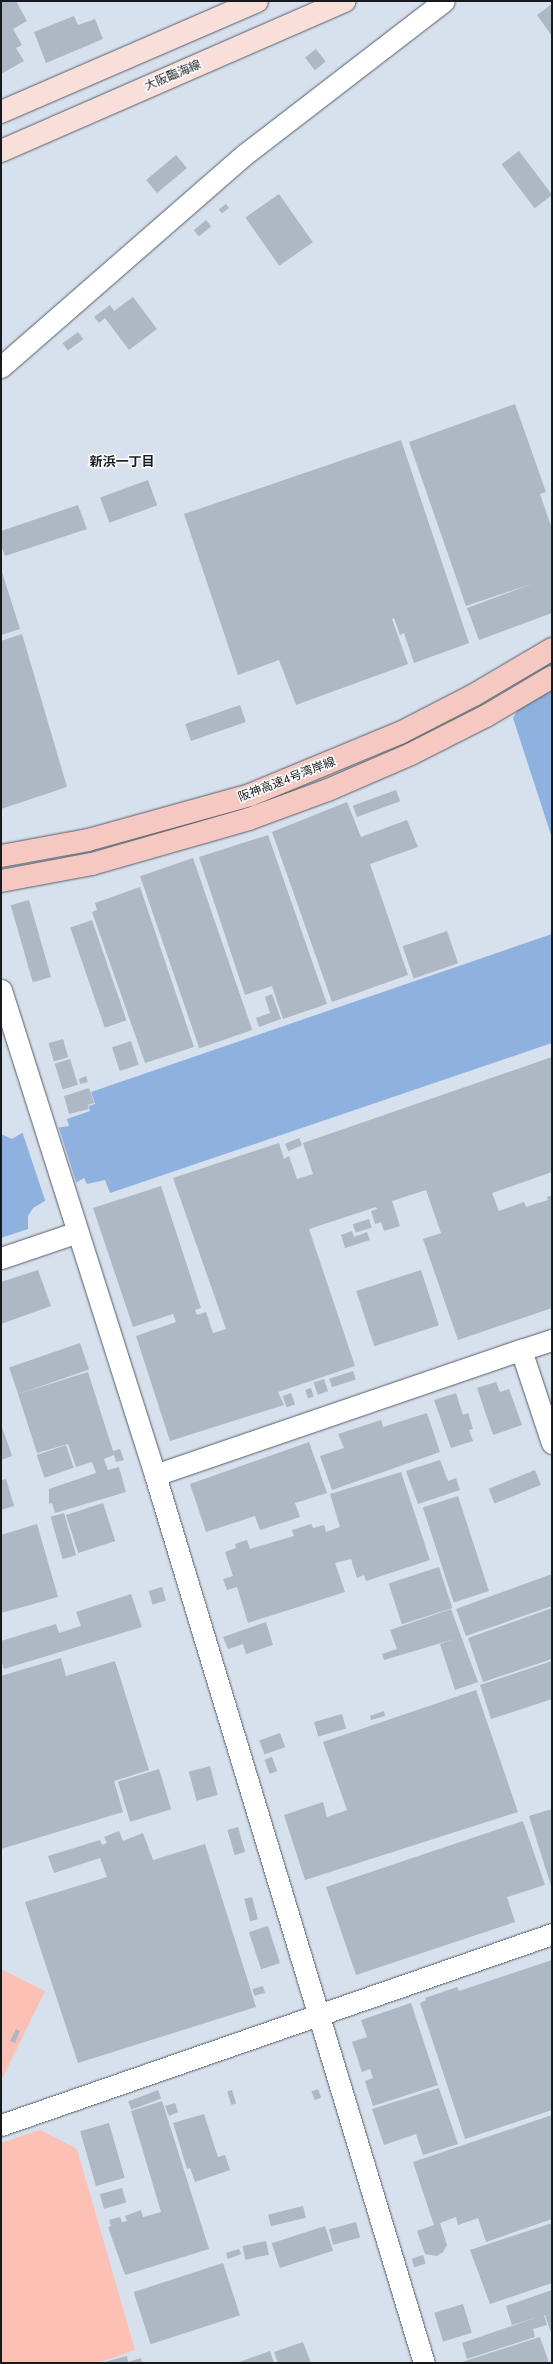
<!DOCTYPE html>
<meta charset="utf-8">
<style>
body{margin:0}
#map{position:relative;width:553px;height:2364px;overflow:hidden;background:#d7e0ed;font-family:Jost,"Noto Sans JP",sans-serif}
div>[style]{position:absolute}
.green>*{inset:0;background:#fcc0b4}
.water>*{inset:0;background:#8fb1e0}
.pier>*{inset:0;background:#d7e0ed}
.building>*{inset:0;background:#aeb7c4;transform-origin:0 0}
.roads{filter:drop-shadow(0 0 1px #555d68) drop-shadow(0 0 1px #555d68)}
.minor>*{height:21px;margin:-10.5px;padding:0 10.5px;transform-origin:10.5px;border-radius:10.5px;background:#fff}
.major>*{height:22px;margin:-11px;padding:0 11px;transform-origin:11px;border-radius:11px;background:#f9dfda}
.highway>*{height:22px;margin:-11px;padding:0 11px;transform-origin:11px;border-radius:11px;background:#f5c9c1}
span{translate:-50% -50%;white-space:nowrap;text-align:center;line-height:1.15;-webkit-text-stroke:3px #fff;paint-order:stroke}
.street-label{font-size:12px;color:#16191d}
.neighbourhood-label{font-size:13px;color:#16191d;font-weight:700}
.frame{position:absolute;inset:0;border:2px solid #16191d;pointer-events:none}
</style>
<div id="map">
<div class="green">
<div style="clip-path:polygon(1px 1969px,45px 1991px,1px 2081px)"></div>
<div style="clip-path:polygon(40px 2130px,77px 2149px,135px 2350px,98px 2363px,1px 2363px,1px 2143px)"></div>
</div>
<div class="water">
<div style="clip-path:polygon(552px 653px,552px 838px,513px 718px)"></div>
<div style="clip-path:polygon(552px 934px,552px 1043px,110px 1193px,105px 1180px,87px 1184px,84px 1178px,33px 1208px,28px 1216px,28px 1229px,1px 1238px,1px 1134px,12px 1139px,22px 1133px,69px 1126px,67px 1119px,90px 1111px,89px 1106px,95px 1104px,91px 1092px)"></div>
</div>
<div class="pier">
<div style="clip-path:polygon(58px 1125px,77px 1185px,46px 1203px,22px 1131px)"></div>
</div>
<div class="building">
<div style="clip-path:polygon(1px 1px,16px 1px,27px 21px,13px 29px,22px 45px,16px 48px,24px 61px,1px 74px)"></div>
<div style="clip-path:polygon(552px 4px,552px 36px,537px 15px)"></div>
<div style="clip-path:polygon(74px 16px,78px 25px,95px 19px,103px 39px,46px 63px,34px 32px)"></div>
<div style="left:316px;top:49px;width:16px;height:14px;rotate:52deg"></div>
<div style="left:519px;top:151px;width:55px;height:22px;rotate:53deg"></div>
<div style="left:176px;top:155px;width:17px;height:39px;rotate:50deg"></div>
<div style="left:279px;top:194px;width:59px;height:41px;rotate:55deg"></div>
<div style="left:226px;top:204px;width:5px;height:9px;rotate:53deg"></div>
<div style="left:206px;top:220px;width:8px;height:16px;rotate:50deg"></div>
<div style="clip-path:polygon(133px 297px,157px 329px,129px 350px,105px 318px,99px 323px,94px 317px,110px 305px,114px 311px)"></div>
<div style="left:78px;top:332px;width:9px;height:19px;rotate:54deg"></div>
<div style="clip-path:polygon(515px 404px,546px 492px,540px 494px,552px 529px,552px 613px,479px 640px,467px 608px,534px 583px,466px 606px,409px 442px)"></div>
<div style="clip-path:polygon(401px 440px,469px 643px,414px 663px,404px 633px,400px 635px,394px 618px,392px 619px,408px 664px,296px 705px,279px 660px,238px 675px,184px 514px)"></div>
<div style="left:148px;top:480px;width:27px;height:51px;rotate:70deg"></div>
<div style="clip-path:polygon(78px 505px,87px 529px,5px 556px,1px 545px,1px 531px)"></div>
<div style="clip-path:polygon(1px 569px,20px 629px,1px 635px)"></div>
<div style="clip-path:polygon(22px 634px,67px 787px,1px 809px,1px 641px)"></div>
<div style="left:240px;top:705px;width:18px;height:58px;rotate:71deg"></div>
<div style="left:396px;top:790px;width:12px;height:46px;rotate:70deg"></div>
<div style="clip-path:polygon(347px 802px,361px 837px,407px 820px,418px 847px,370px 864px,408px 975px,332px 1002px,272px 832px)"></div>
<div style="clip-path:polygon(268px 835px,327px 1004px,283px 1019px,272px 986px,245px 995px,199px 857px)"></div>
<div style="left:193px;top:858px;width:182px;height:56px;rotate:71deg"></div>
<div style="clip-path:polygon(140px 887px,194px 1047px,145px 1063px,92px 912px,97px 910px,95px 903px)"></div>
<div style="left:29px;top:900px;width:80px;height:19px;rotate:74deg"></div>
<div style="left:92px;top:920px;width:106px;height:23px;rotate:71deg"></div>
<div style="left:447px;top:931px;width:34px;height:47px;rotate:71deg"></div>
<div style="clip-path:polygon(272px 994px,281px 1019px,259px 1027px,256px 1018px,270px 1013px,265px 997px)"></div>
<div style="left:63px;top:1039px;width:19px;height:15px;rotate:74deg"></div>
<div style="left:131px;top:1041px;width:25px;height:20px;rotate:72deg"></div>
<div style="clip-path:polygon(552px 1057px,552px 1172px,492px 1193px,499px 1211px,524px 1202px,526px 1207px,548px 1200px,547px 1197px,552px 1195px,552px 1308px,458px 1340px,423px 1239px,441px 1233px,426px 1190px,392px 1201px,400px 1226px,384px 1231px,381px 1222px,375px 1224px,371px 1211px,377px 1209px,376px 1207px,309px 1229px,355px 1366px,278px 1392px,284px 1405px,170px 1441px,136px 1336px,176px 1322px,173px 1314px,133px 1327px,93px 1208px,161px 1186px,201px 1308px,195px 1310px,197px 1315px,206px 1312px,213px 1333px,226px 1329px,173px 1178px,279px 1143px,284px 1159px,289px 1156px,297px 1179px,313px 1174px,303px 1143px)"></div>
<div style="left:70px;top:1059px;width:27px;height:16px;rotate:73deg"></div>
<div style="clip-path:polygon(86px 1076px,88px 1082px,80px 1084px,79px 1079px)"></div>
<div style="clip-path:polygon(89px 1088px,94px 1103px,88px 1105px,89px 1109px,69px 1114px,64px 1096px)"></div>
<div style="left:299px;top:1138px;width:8px;height:15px;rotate:67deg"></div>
<div style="left:369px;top:1219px;width:9px;height:17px;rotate:72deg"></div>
<div style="clip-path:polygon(352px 1231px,354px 1237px,367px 1232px,370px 1240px,345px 1248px,341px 1235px)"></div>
<div style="clip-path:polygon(38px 1270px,51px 1306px,1px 1324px,1px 1282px)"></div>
<div style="left:421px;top:1270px;width:58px;height:68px;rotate:72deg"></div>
<div style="left:80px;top:1343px;width:28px;height:75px;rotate:71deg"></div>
<div style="left:353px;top:1371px;width:9px;height:25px;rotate:72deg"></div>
<div style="clip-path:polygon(88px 1372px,113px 1451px,120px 1449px,124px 1460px,116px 1462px,114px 1455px,104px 1459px,108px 1470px,119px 1467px,126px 1492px,55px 1513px,52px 1503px,49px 1504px,49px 1489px,96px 1473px,92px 1462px,76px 1467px,68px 1444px,37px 1453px,18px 1394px)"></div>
<div style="left:324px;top:1379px;width:13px;height:11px;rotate:72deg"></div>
<div style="clip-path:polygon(496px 1382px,500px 1392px,509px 1389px,522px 1425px,493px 1435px,477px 1388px)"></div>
<div style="left:311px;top:1388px;width:9px;height:6px;rotate:72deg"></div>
<div style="left:291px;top:1393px;width:12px;height:9px;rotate:70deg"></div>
<div style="clip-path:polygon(456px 1393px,463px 1415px,468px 1413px,473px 1429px,469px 1430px,473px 1441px,451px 1448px,434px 1400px)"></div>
<div style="clip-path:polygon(427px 1413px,440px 1452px,332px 1490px,320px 1456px,344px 1448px,338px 1434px,381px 1420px,383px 1427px)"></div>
<div style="clip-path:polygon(1px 1424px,12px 1456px,1px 1460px)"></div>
<div style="clip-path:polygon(309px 1442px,327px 1493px,295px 1503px,300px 1517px,260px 1530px,255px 1516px,206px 1532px,190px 1484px)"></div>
<div style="left:66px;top:1445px;width:24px;height:31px;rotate:71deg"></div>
<div style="clip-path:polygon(440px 1460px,448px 1481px,456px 1478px,460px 1490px,418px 1504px,406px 1471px)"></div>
<div style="left:535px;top:1470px;width:16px;height:50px;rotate:68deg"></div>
<div style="clip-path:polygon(401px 1472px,430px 1560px,366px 1581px,364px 1575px,357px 1578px,351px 1559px,335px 1563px,345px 1592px,248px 1623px,237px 1587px,227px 1590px,223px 1579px,233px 1576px,225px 1552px,236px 1548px,235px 1544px,247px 1540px,250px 1549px,294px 1536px,292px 1530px,311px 1524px,313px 1528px,324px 1525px,326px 1532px,340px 1527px,330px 1494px)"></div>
<div style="clip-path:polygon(6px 1479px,14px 1506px,1px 1510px,1px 1480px)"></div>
<div style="left:458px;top:1496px;width:100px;height:37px;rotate:72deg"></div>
<div style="left:103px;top:1503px;width:40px;height:39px;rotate:72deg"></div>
<div style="left:64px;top:1513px;width:44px;height:14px;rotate:74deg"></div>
<div style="clip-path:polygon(37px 1524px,58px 1597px,1px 1613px,1px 1535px)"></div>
<div style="left:439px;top:1567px;width:43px;height:53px;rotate:72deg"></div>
<div style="clip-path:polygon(552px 1574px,552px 1606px,466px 1636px,456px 1609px)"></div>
<div style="left:162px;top:1587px;width:14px;height:14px;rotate:73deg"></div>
<div style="clip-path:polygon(131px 1594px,142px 1627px,4px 1669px,1px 1659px,1px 1641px,56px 1624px,59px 1633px,81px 1626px,76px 1612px)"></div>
<div style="clip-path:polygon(552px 1608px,552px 1659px,483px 1682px,468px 1638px)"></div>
<div style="clip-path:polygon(451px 1609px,478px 1682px,455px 1690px,440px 1644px,458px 1638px,384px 1660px,382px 1654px,397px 1649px,390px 1630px)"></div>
<div style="clip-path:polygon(266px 1622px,273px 1645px,246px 1654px,243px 1644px,228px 1649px,223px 1637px)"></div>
<div style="clip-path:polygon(61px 1658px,66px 1676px,115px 1661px,149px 1770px,114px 1781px,123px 1812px,1px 1849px,1px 1676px)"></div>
<div style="clip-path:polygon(552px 1661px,552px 1699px,491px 1719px,480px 1685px)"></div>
<div style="clip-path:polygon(476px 1690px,518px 1812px,305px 1880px,284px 1815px,323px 1802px,327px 1817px,347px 1810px,323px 1742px)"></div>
<div style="clip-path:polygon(384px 1711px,385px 1716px,371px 1720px,370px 1716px)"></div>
<div style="left:342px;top:1714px;width:15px;height:29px;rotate:74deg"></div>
<div style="left:280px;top:1733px;width:15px;height:22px;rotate:70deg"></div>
<div style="left:272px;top:1757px;width:15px;height:8px;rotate:70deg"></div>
<div style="left:210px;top:1766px;width:30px;height:22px;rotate:75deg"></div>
<div style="left:159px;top:1769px;width:42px;height:43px;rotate:73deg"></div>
<div style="clip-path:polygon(552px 1809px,552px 1889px,529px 1816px)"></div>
<div style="clip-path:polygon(523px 1821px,545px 1885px,507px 1897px,515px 1922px,356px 1975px,326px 1887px)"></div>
<div style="left:238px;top:1827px;width:26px;height:11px;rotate:74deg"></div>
<div style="clip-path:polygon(119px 1831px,123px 1841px,143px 1833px,153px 1860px,205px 1844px,256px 2007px,78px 2063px,25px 1902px,107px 1877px,100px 1858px,54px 1873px,48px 1856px,100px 1840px,102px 1845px,107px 1843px,104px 1837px)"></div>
<div style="left:252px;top:1897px;width:23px;height:8px;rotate:75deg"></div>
<div style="left:268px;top:1926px;width:39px;height:20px;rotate:72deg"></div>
<div style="clip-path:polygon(552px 1960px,552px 2110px,465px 2139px,420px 2003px,426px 2000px,425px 1998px,457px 1987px,459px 1991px)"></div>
<div style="left:263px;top:1986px;width:7px;height:11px;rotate:74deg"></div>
<div style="clip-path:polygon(411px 2003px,438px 2085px,373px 2106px,365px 2081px,373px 2078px,370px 2069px,362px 2072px,352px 2042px,367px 2037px,361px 2020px)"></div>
<div style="clip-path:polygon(16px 2029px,20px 2031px,15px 2043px,10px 2041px)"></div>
<div style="clip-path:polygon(439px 2088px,458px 2144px,423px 2155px,416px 2134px,384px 2145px,372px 2109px)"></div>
<div style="left:318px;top:2089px;width:9px;height:7px;rotate:69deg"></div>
<div style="left:158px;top:2090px;width:9px;height:32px;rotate:69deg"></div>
<div style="left:232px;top:2090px;width:14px;height:5px;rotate:73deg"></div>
<div style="clip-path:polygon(162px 2101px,209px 2249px,125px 2275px,108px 2227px,111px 2226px,109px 2220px,120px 2217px,122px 2222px,127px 2221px,125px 2216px,141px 2210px,143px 2217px,161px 2212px,131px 2111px)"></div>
<div style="clip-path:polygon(175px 2103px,178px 2112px,169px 2116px,165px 2106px)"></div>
<div style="clip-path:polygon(204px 2114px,218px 2157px,225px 2155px,230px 2170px,195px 2182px,190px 2168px,187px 2169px,173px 2123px)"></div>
<div style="clip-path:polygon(552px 2115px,552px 2219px,486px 2242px,478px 2218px,458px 2225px,456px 2217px,440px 2223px,447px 2245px,443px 2252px,437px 2256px,425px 2254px,417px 2231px,434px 2225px,413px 2162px)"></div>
<div style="left:109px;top:2123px;width:57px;height:30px;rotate:74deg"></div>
<div style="left:122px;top:2188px;width:15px;height:23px;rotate:74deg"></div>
<div style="left:303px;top:2206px;width:12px;height:36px;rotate:76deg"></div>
<div style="left:356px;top:2222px;width:16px;height:28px;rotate:75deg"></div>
<div style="clip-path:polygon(552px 2223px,552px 2283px,490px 2304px,470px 2250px)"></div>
<div style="left:325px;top:2226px;width:26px;height:56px;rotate:72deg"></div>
<div style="left:266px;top:2241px;width:14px;height:24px;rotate:78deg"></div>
<div style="clip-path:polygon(239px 2249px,241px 2254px,228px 2259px,226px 2253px)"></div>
<div style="left:423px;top:2255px;width:9px;height:12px;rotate:72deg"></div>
<div style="left:223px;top:2263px;width:55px;height:94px;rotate:72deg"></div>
<div style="clip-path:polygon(552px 2290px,552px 2336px,545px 2315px,512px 2325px,506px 2306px)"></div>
<div style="left:463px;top:2304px;width:30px;height:30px;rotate:73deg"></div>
<div style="clip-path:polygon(544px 2315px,547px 2325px,533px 2329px,535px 2337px,467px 2359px,462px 2343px)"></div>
<div style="clip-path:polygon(540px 2337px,549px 2363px,459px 2363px,468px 2360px)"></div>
<div style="clip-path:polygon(303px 2342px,311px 2363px,278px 2363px,274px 2352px)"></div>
<div style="clip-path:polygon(270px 2351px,274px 2363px,236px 2363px)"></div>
<div style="clip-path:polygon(127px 2356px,128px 2362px,141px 2358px,142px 2363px,101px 2363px)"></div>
</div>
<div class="roads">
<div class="minor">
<div style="left:1px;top:367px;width:322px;rotate:-41.1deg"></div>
<div style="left:244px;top:155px;width:252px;rotate:-37.6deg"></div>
<div style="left:1px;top:990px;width:509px;rotate:72.38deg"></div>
<div style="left:155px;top:1475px;width:928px;rotate:73.15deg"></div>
<div style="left:1px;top:1258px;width:81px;rotate:-18.7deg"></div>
<div style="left:521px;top:1350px;width:33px;rotate:-18deg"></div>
<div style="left:155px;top:1475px;width:387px;rotate:-18.9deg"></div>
<div style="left:521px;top:1350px;width:98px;rotate:71.6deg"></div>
<div style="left:1px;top:2125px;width:583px;rotate:-19.12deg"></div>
</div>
<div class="major">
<div style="left:1px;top:112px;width:279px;rotate:-23.4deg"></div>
<div style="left:1px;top:151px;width:375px;rotate:-23.6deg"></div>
</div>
<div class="highway">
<div style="left:1px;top:856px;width:88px;rotate:-10.4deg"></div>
<div style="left:88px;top:840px;width:168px;rotate:-15.5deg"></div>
<div style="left:250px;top:795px;width:162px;rotate:-22.5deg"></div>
<div style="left:400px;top:733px;width:83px;rotate:-27.2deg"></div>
<div style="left:474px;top:695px;width:91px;rotate:-30.5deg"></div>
<div style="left:1px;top:881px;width:93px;rotate:-10.6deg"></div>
<div style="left:92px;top:864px;width:163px;rotate:-16deg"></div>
<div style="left:249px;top:819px;width:84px;rotate:-20.2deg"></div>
<div style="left:328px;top:790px;width:90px;rotate:-23.4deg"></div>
<div style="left:411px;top:754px;width:84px;rotate:-26.9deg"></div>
<div style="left:486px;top:716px;width:77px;rotate:-30.6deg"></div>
</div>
</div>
<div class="street-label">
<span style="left:173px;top:76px;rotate:-23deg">大阪臨海線</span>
<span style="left:287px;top:780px;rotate:-21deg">阪神高速4号湾岸線</span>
</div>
<div class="neighbourhood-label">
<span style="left:122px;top:462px">新浜一丁目</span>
</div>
<div class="frame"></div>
</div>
